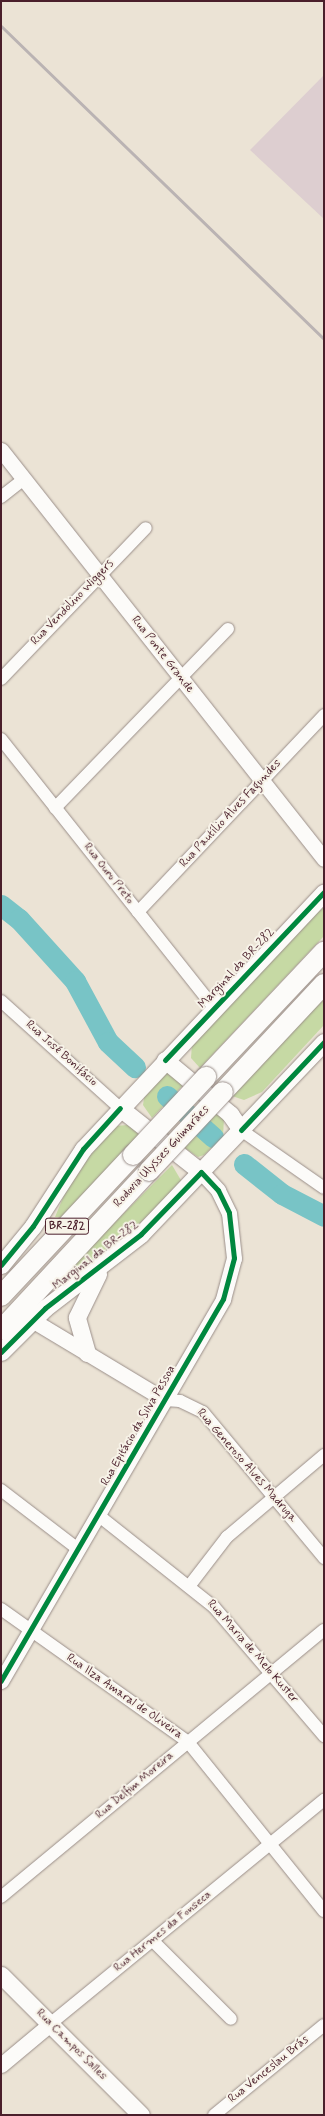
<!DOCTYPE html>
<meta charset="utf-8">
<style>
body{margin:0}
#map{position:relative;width:325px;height:2116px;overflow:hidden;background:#ebe3d5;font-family:Mynerve,sans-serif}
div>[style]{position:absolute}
.industrial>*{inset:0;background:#ddced0}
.green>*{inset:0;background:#c6d9a4}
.river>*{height:21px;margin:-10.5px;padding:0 10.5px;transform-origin:10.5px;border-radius:10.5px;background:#78c4c6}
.roads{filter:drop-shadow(0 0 1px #9a8e89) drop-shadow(0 0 1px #9a8e89)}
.minor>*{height:12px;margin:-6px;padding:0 6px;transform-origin:6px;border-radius:6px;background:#fcfbf9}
.tertiary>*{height:15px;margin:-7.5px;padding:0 7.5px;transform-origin:7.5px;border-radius:7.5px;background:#fcfbf9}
.secondary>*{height:17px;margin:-8.5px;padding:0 8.5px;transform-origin:8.5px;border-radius:8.5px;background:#fcfbf9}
.trunk>*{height:20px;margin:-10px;padding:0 10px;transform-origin:10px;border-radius:10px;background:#fcfbf9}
.rail>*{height:3px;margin:-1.5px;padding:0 1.5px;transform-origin:1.5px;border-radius:1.5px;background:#bab3b3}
.bridges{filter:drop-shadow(0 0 1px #9a8e89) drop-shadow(0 0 1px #9a8e89)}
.trunk-bridge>*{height:20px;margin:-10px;padding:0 10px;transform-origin:10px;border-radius:10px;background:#fcfbf9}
.cycleway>*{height:5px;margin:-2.5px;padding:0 2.5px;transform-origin:2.5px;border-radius:2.5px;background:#00873e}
span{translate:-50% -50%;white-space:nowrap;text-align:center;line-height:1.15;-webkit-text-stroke:4px #f7f3e8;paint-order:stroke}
.shield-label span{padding:1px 3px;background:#f7f3e8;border:1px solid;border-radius:3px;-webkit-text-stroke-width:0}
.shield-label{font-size:11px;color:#4a1f2b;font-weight:700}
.street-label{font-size:12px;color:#4a1f2b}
.frame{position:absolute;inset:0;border:2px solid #4a1f2b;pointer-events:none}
</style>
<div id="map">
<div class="industrial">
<div style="clip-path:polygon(324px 75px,324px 219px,250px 150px)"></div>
</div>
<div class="green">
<div style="clip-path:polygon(324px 901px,324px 936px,200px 1068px,191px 1058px,192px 1044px)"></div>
<div style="clip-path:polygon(324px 993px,324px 1025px,262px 1092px,244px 1100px,229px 1095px)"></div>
<div style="clip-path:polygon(170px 1071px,185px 1083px,152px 1118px,143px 1105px,145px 1092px,163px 1073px)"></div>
<div style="clip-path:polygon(215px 1110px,224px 1118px,223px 1137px,204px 1155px,198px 1157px,182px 1146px)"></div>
<div style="clip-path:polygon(128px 1125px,140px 1134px,62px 1217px,55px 1217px,65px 1193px,97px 1145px,115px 1126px)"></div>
<div style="clip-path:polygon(172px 1165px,182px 1182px,131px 1232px,53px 1288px,54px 1283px)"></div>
</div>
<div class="river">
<div style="left:1px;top:905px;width:23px;rotate:38deg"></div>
<div style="left:19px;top:919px;width:84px;rotate:47.9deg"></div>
<div style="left:75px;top:981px;width:69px;rotate:61.6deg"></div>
<div style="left:108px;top:1042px;width:37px;rotate:43deg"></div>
<div style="left:167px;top:1096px;width:62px;rotate:41.7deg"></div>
<div style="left:244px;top:1164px;width:48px;rotate:38.3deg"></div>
<div style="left:282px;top:1194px;width:47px;rotate:27.6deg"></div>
</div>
<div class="roads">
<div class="minor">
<div style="left:1px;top:497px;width:29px;rotate:-38deg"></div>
<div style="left:1px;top:679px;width:209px;rotate:-46.2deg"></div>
<div style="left:1px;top:739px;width:343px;rotate:51.6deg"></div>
<div style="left:55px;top:808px;width:249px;rotate:-46deg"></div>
<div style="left:138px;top:912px;width:271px;rotate:-46.6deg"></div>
<div style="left:1px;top:1001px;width:160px;rotate:42deg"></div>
<div style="left:241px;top:1130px;width:101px;rotate:34.9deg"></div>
<div style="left:165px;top:1400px;width:15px;rotate:4deg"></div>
<div style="left:180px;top:1401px;width:25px;rotate:26deg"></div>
<div style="left:203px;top:1412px;width:190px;rotate:50.3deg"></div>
<div style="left:1px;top:1490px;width:97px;rotate:37.5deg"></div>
<div style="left:98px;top:1515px;width:148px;rotate:38.4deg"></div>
<div style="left:214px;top:1607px;width:170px;rotate:49.5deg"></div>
<div style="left:190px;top:1585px;width:61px;rotate:-52.4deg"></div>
<div style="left:227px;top:1537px;width:127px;rotate:-40.2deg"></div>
<div style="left:1px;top:1609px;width:229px;rotate:35.4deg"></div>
<div style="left:188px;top:1742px;width:217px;rotate:51.2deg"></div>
<div style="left:1px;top:1897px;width:419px;rotate:-39.6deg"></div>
<div style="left:153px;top:1941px;width:110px;rotate:45deg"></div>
<div style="left:50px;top:2024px;width:354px;rotate:-39.3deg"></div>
<div style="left:214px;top:2115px;width:142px;rotate:-39.3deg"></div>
</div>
<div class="tertiary">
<div style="left:1px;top:450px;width:521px;rotate:51.7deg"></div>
<div style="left:32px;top:1320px;width:155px;rotate:31deg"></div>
<div style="left:1px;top:1681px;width:442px;rotate:-59.8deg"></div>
<div style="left:223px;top:1299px;width:42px;rotate:-75deg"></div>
<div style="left:234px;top:1258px;width:45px;rotate:-96.3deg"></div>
<div style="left:229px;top:1213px;width:25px;rotate:-116deg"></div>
<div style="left:218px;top:1190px;width:25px;rotate:-133deg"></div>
<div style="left:1px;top:2065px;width:64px;rotate:-39.9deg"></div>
</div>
<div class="secondary">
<div style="left:165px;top:1060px;width:85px;rotate:39.7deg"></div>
<div style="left:230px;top:1114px;width:19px;rotate:55deg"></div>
<div style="left:120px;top:1108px;width:103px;rotate:38.3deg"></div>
<div style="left:1px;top:1265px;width:50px;rotate:-50.6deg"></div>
<div style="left:33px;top:1226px;width:92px;rotate:-57deg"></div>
<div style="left:83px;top:1149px;width:352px;rotate:-46.8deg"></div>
<div style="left:1px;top:1352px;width:62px;rotate:-45deg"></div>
<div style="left:45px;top:1308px;width:121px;rotate:-37.6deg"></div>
<div style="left:141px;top:1234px;width:265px;rotate:-46.4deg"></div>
<div style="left:87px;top:1353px;width:37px;rotate:-106deg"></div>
<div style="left:77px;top:1317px;width:48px;rotate:-64deg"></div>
<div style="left:1px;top:1975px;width:198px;rotate:45deg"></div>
</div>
<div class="trunk">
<div style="left:206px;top:1077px;width:172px;rotate:-46.7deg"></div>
<div style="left:223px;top:1092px;width:148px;rotate:-46.9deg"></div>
<div style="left:1px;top:1296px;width:193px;rotate:-46.9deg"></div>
<div style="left:1px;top:1330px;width:217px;rotate:-47.1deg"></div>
</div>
</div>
<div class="rail">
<div style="left:1px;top:26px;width:450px;rotate:44.1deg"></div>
</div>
<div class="bridges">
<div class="trunk-bridge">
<div style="left:133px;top:1155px;width:107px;rotate:-46.9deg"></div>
<div style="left:149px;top:1171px;width:108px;rotate:-46.9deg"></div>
</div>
</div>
<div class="cycleway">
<div style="left:165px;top:1060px;width:231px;rotate:-46.6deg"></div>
<div style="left:241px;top:1130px;width:121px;rotate:-46.7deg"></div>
<div style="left:1px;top:1265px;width:50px;rotate:-50.6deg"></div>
<div style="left:33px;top:1226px;width:92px;rotate:-57deg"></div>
<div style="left:83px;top:1149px;width:55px;rotate:-47.9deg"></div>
<div style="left:1px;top:1352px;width:62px;rotate:-45deg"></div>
<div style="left:45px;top:1308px;width:121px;rotate:-37.6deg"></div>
<div style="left:141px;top:1234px;width:86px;rotate:-45.9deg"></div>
<div style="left:201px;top:1172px;width:25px;rotate:47deg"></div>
<div style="left:218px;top:1190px;width:25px;rotate:64deg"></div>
<div style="left:229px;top:1213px;width:45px;rotate:83.7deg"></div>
<div style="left:234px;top:1258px;width:42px;rotate:105deg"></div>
<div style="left:223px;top:1299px;width:442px;rotate:120.2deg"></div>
</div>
<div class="shield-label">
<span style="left:67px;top:1226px">BR-282</span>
</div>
<div class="street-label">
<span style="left:73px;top:603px;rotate:-46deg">Rua Vendolino Wiggers</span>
<span style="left:162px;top:655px;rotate:52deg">Rua Ponte Grande</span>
<span style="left:231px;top:814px;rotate:-47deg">Rua Pautílio Alves Fagundes</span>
<span style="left:108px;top:874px;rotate:52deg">Rua Ouro Preto</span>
<span style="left:237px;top:969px;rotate:-47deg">Marginal da BR-282</span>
<span style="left:61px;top:1054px;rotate:42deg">Rua José Bonifácio</span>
<span style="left:162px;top:1157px;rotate:-47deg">Rodovia Ulysses Guimarães</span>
<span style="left:96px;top:1256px;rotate:-38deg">Marginal da BR-282</span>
<span style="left:139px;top:1426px;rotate:-60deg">Rua Epitácio da Silva Pessoa</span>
<span style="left:246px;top:1466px;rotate:49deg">Rua Generoso Alves Madruga</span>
<span style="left:252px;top:1652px;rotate:49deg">Rua Maria de Melo Kuster</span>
<span style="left:124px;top:1697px;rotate:35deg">Rua Ilza Amaral de Oliveira</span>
<span style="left:135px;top:1786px;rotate:-40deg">Rua Delfim Moreira</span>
<span style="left:163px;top:1932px;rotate:-39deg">Rua Hermes da Fonseca</span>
<span style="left:71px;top:2045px;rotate:45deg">Rua Campos Salles</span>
<span style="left:269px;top:2070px;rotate:-39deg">Rua Venceslau Brás</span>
</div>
<div class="frame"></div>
</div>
